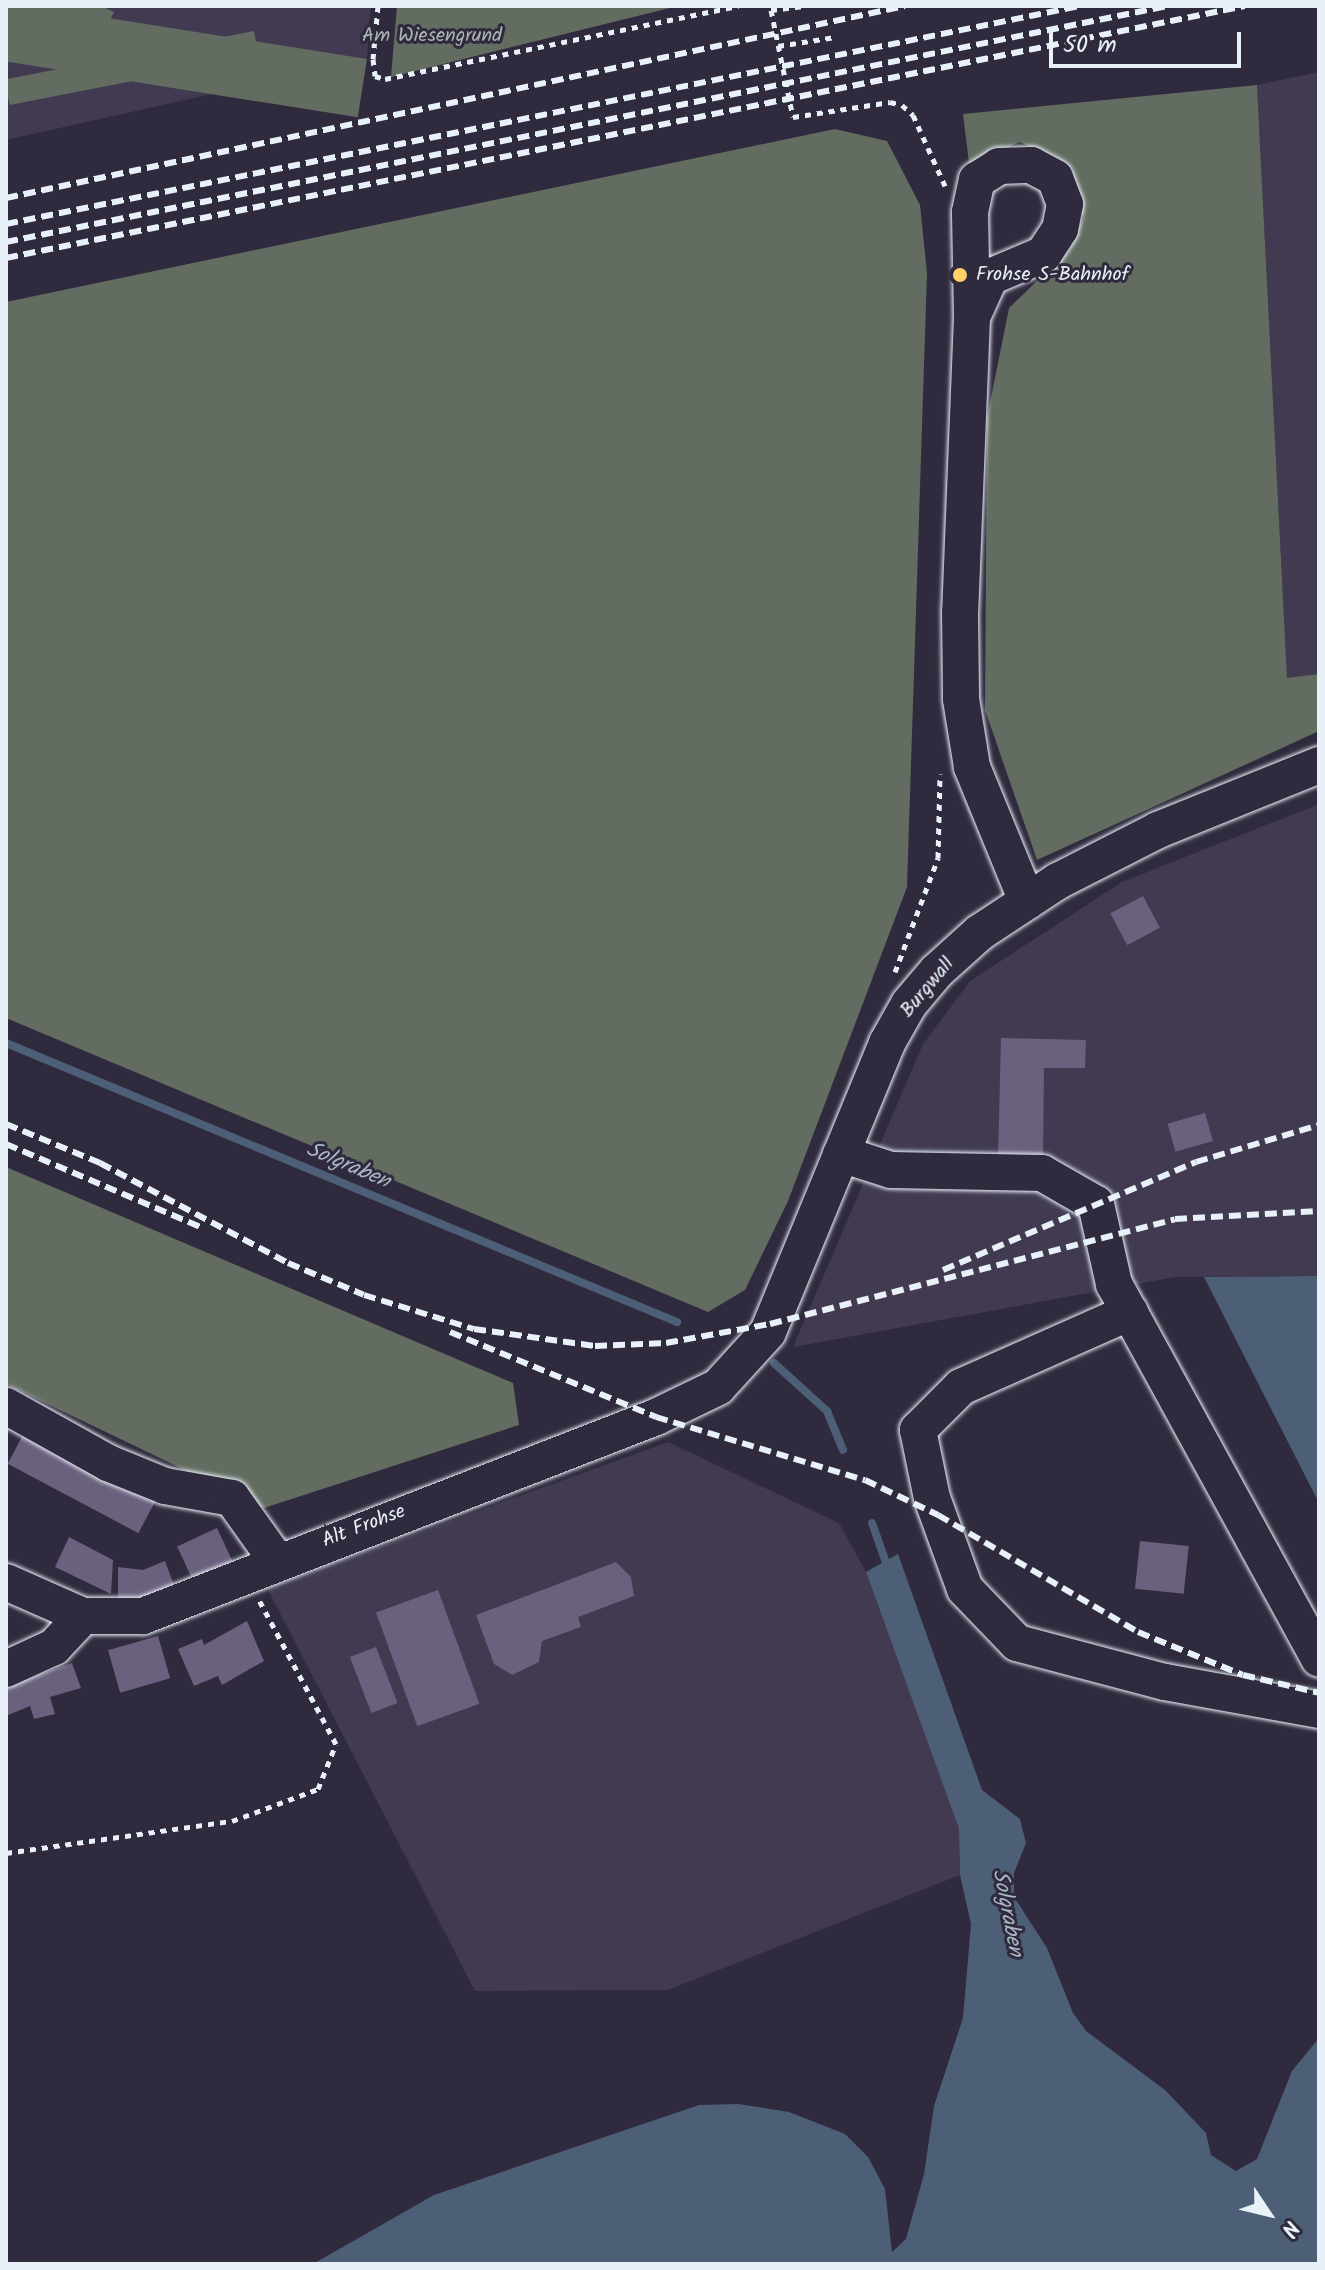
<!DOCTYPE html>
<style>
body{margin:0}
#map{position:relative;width:1325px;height:2270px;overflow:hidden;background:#2f2a3d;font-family:Kalam,sans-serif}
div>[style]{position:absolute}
.built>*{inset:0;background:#413a50}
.green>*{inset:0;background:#636c60;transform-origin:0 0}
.water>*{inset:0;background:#4d5f77}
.stream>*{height:8px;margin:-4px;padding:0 4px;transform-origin:4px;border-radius:4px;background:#4d5f77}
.building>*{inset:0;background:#6b607d;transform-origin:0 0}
.path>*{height:5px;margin-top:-2.5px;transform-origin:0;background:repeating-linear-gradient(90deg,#e8f1f8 0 6px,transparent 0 12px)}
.roads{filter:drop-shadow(0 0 2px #e8f1f8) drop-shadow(0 0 2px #e8f1f8)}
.minor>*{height:36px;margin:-18px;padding:0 18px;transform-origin:18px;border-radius:18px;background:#2f2a3d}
.rail>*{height:6px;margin-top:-3px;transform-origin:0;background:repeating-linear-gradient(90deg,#e8f1f8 0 12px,transparent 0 18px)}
.path-bridge>*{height:5px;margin-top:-2.5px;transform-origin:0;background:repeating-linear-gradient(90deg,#e8f1f8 0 6px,transparent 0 12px)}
.dots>*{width:22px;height:22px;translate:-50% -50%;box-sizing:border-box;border:4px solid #2f2a3d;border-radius:50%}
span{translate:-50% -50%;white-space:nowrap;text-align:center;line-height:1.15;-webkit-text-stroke:6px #2f2a3d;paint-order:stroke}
.park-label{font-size:20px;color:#acb5b4}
.poi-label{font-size:20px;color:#e8f1f8}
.left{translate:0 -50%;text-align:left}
.street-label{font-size:20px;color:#e8f1f8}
.water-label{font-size:22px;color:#aab7c4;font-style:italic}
.frame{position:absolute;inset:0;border:8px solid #e8f1f8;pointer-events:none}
.north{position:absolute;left:1229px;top:2174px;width:80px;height:80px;-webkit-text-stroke:6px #2f2a3d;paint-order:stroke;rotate:125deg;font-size:22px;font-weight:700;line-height:32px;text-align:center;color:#e8f1f8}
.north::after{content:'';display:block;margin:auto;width:28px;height:36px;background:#e8f1f8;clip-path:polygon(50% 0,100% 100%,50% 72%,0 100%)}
.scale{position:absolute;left:1049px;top:32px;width:192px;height:36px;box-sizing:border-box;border:4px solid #e8f1f8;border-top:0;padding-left:10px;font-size:24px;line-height:28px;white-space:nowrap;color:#e8f1f8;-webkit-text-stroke:6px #2f2a3d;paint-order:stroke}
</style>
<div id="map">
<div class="built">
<div style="clip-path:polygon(6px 6px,371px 6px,367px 59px,6px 140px)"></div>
<div style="clip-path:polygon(1319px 72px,1319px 674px,1287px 679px,1257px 85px)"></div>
<div style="clip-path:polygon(1319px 804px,1319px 1276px,1176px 1277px,793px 1347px,923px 1044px,970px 981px,1122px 882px)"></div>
<div style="clip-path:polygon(668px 1442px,839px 1523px,866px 1572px,959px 1829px,960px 1875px,668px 1990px,475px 1991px,267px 1588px)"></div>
</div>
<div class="green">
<div style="clip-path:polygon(6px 6px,101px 6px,114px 12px,103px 34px,88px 27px,68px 66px,6px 35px)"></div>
<div style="clip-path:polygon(397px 6px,678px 6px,391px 77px)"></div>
<div style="left:254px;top:31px;width:26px;height:254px;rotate:79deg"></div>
<div style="left:367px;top:59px;width:59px;height:370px;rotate:99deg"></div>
<div style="clip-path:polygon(1257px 85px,1287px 678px,1319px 674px,1319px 731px,1037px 860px,985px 710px,987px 418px,1009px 308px,1070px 249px,1083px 218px,1072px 168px,1020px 142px,969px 163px,963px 114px)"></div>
<div style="clip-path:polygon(835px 129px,887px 141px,920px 205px,927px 273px,907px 887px,788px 1201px,745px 1290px,708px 1312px,6px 1018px,6px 302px)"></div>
<div style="clip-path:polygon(6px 1167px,513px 1383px,519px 1425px,264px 1508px,6px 1384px)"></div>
</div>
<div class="water">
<div style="clip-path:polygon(1319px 1276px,1319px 1503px,1204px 1277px)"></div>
<div style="clip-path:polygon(898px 1554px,982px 1790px,1020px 1819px,1026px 1843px,1014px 1873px,1014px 1897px,1047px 1948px,1073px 2013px,1086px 2031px,1165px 2090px,1206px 2133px,1211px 2155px,1236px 2171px,1257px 2159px,1292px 2071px,1319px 2038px,1319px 2264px,313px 2264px,434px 2195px,699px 2105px,738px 2104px,789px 2112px,845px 2134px,868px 2157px,885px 2189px,892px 2252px,906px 2239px,924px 2174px,934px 2106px,963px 2018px,971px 1924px,960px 1875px,959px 1829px,866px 1572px)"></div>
</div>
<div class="stream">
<div style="left:6px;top:1043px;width:727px;rotate:22.58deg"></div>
<div style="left:774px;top:1363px;width:72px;rotate:42.2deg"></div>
<div style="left:827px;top:1411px;width:42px;rotate:67.7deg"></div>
<div style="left:872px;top:1523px;width:51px;rotate:70.5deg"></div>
</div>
<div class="building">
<div style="left:1143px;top:896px;width:36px;height:37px;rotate:62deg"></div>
<div style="clip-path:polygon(1001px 1038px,1086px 1040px,1085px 1068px,1044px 1068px,1043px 1159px,998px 1158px)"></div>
<div style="left:1205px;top:1113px;width:29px;height:39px;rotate:74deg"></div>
<div style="left:25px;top:1431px;width:148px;height:37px;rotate:28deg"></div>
<div style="left:217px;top:1528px;width:38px;height:44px;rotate:65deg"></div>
<div style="clip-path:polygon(69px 1537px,113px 1560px,111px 1594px,55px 1567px)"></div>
<div style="left:1140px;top:1541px;width:49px;height:48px;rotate:6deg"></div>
<div style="clip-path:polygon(165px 1561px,175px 1588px,144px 1598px,118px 1598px,118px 1567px,143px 1570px)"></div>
<div style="clip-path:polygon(616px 1562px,631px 1577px,634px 1596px,578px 1617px,581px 1627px,542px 1641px,539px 1662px,512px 1675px,494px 1664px,476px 1615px)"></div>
<div style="left:438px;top:1590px;width:121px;height:66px;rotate:70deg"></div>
<div style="clip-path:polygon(247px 1621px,264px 1661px,222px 1685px,218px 1676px,194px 1686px,178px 1649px,202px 1639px,204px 1645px)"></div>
<div style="left:158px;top:1636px;width:44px;height:52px;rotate:74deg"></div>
<div style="left:376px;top:1647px;width:60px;height:28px;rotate:69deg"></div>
<div style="clip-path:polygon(72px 1663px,81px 1688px,50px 1697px,55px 1714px,34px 1719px,30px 1706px,6px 1716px,6px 1687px)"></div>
</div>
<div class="path">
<div style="left:378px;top:6px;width:53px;rotate:95.4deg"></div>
<div style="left:373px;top:59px;width:17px;rotate:83deg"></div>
<div style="left:375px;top:76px;width:10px;rotate:17deg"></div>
<div style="left:385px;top:79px;width:361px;rotate:-11.7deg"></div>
<div style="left:771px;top:10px;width:33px;rotate:-7deg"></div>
<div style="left:778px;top:46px;width:58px;rotate:-9deg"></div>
<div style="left:793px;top:117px;width:98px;rotate:-8.8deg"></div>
<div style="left:890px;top:102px;width:12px;rotate:14deg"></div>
<div style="left:902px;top:105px;width:15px;rotate:42deg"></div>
<div style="left:913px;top:115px;width:78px;rotate:65.7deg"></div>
<div style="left:895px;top:972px;width:122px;rotate:-69.3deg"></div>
<div style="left:938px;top:858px;width:84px;rotate:-88.6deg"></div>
<div style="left:6px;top:1853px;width:228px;rotate:-8.1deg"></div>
<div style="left:232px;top:1821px;width:92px;rotate:-20.4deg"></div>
<div style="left:318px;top:1789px;width:48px;rotate:-68.2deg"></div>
<div style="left:336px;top:1744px;width:163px;rotate:-118.1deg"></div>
</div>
<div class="roads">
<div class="minor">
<div style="left:972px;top:317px;width:105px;rotate:-91.1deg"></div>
<div style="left:970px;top:212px;width:33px;rotate:-78deg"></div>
<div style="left:977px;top:180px;width:26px;rotate:-32deg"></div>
<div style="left:999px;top:166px;width:32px;rotate:-2deg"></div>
<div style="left:1031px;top:165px;width:27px;rotate:28deg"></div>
<div style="left:1055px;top:178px;width:28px;rotate:69deg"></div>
<div style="left:1065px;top:204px;width:25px;rotate:101deg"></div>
<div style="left:1060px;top:229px;width:30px;rotate:123deg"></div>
<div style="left:1044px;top:254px;width:59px;rotate:156.9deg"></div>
<div style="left:990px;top:277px;width:44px;rotate:114.2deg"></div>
<div style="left:972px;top:317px;width:295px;rotate:92.3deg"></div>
<div style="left:960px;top:612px;width:87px;rotate:89.3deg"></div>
<div style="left:961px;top:699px;width:69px;rotate:80.8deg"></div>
<div style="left:972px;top:767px;width:145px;rotate:67.7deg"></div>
<div style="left:841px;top:1154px;width:52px;rotate:17.7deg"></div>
<div style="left:891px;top:1170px;width:151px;rotate:1.1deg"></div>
<div style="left:1042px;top:1173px;width:62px;rotate:29.9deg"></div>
<div style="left:1096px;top:1204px;width:82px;rotate:77.3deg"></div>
<div style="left:1114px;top:1284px;width:427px;rotate:61.3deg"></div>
<div style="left:1130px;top:1312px;width:185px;rotate:156.1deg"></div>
<div style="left:961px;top:1387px;width:61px;rotate:135deg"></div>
<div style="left:918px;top:1430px;width:69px;rotate:78.4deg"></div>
<div style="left:932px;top:1498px;width:97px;rotate:70.1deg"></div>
<div style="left:965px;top:1589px;width:75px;rotate:46.1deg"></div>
<div style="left:1017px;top:1643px;width:153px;rotate:14.8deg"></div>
<div style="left:1165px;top:1682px;width:157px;rotate:10.3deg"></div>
<div style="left:6px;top:1406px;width:117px;rotate:29.2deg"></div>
<div style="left:108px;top:1463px;width:61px;rotate:22deg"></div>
<div style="left:165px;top:1486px;width:68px;rotate:10.2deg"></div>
<div style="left:232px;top:1498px;width:77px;rotate:54.5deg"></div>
<div style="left:6px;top:1582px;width:84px;rotate:23.8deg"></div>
<div style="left:83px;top:1616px;width:60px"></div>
<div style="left:143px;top:1616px;width:550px;rotate:-21.2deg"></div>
<div style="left:656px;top:1417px;width:69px;rotate:-25.8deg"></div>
<div style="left:718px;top:1387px;width:74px;rotate:-47.7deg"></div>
<div style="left:768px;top:1332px;width:313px;rotate:-67.6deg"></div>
<div style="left:887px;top:1043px;width:45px;rotate:-60.6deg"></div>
<div style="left:909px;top:1004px;width:43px;rotate:-49.7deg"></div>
<div style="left:937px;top:971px;width:57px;rotate:-42.1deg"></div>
<div style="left:979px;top:933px;width:95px;rotate:-33.4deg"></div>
<div style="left:1058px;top:881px;width:112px;rotate:-27deg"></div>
<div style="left:1158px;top:830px;width:174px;rotate:-22deg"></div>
<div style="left:6px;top:1669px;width:53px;rotate:-24.6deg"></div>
<div style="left:54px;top:1647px;width:42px;rotate:-46.9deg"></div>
</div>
</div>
<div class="rail">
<div style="left:6px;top:198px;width:919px;rotate:-12.06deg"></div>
<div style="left:6px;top:224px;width:1095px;rotate:-11.48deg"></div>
<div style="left:6px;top:242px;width:1185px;rotate:-11.49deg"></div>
<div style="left:6px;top:258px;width:1264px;rotate:-11.5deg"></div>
<div style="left:6px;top:1124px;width:102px;rotate:22.5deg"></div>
<div style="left:100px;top:1163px;width:213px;rotate:28deg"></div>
<div style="left:288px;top:1263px;width:82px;rotate:22.8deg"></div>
<div style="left:364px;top:1295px;width:115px;rotate:17.2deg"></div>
<div style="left:474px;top:1329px;width:122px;rotate:8deg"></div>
<div style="left:595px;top:1346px;width:71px;rotate:-2.4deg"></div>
<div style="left:666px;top:1343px;width:106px;rotate:-10.4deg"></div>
<div style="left:770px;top:1324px;width:418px;rotate:-14.5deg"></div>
<div style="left:1175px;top:1219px;width:144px;rotate:-3.2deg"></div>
<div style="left:6px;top:1144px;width:212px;rotate:23.1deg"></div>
<div style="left:943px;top:1270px;width:275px;rotate:-23.1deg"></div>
<div style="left:1196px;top:1162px;width:128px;rotate:-16.7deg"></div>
<div style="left:450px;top:1332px;width:223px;rotate:22.4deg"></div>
<div style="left:656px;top:1417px;width:218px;rotate:16.8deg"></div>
<div style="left:865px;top:1480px;width:81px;rotate:25.6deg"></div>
<div style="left:938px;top:1515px;width:232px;rotate:30.3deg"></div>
<div style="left:1138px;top:1632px;width:113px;rotate:22.3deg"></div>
<div style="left:1243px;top:1675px;width:78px;rotate:13.3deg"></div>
</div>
<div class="path-bridge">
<div style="left:771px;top:10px;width:109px;rotate:78.4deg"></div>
</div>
<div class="dots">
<div style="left:960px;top:275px;background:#ffd166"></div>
</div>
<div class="park-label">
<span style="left:432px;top:36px">Am Wiesengrund</span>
</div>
<div class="poi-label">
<span class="left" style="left:976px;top:275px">Frohse S-Bahnhof</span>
</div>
<div class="street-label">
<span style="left:928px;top:988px;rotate:-50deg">Burgwall</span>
<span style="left:364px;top:1527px;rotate:-21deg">Alt Frohse</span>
</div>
<div class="water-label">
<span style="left:348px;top:1166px;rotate:23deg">Solgraben</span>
<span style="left:1007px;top:1913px;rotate:79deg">Solgraben</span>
</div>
<div class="frame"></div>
<div class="north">N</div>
<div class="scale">50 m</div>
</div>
